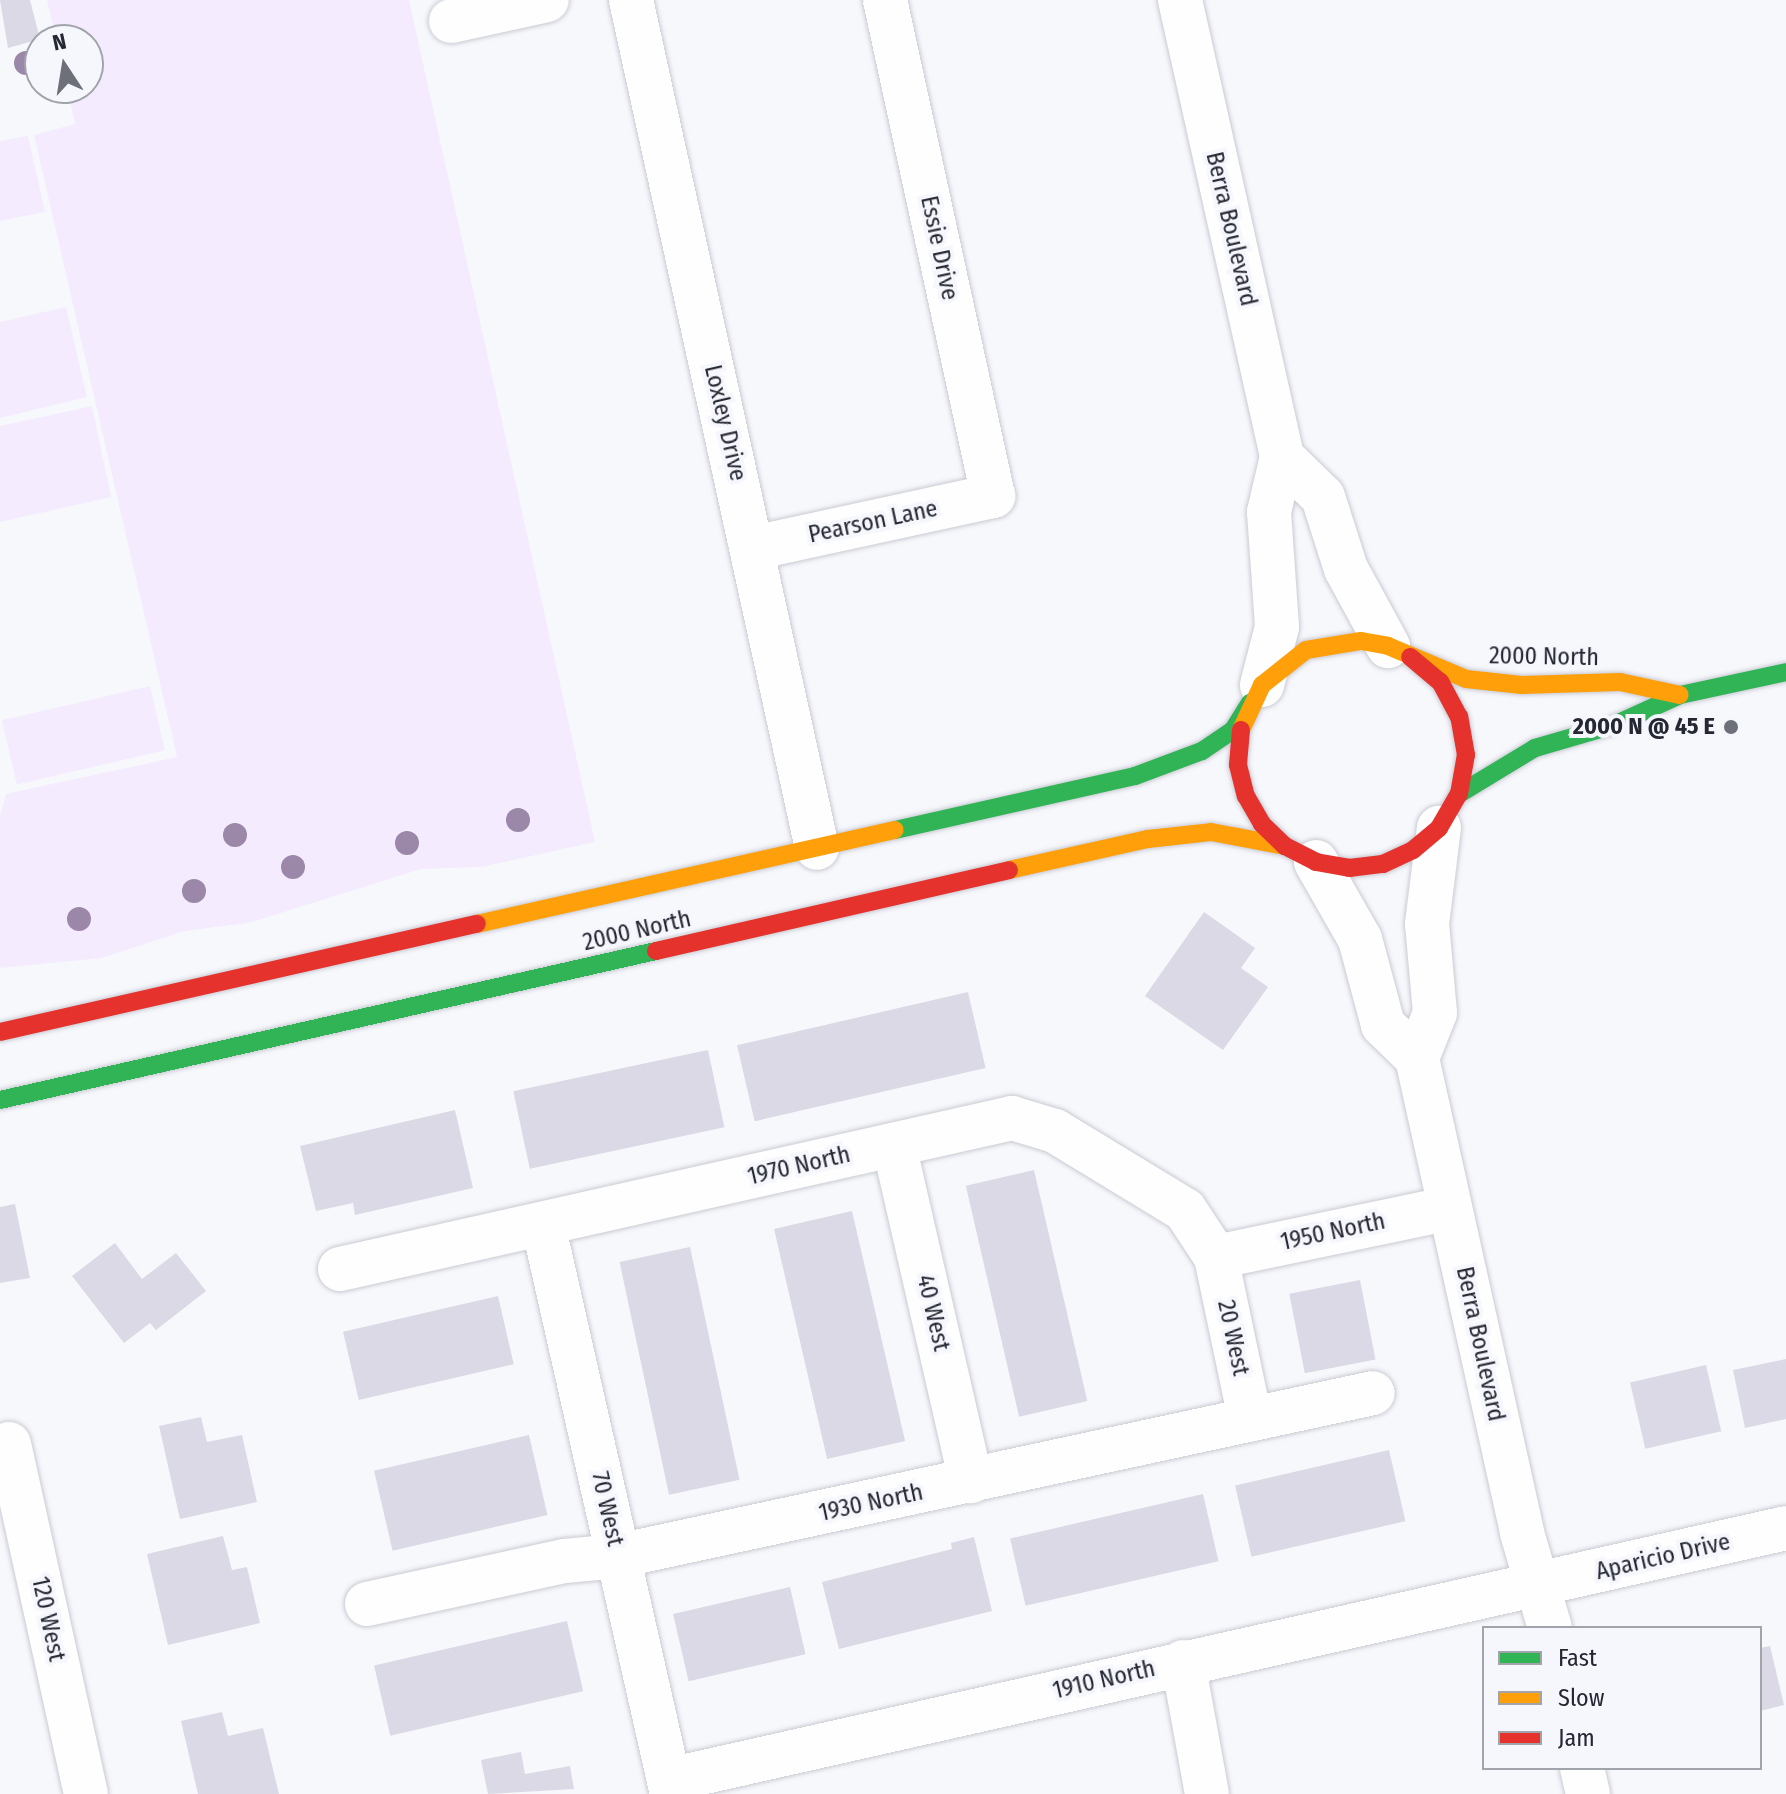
<!DOCTYPE html>
<style>
body{margin:0}
#map{position:relative;width:1786px;height:1794px;overflow:hidden;background:#f7f8fc;font-family:"Fira Sans Condensed",sans-serif}
div>[style]{position:absolute}
.green>*{inset:0;background:#f4ebfe;transform-origin:0 0}
.building>*{inset:0;background:#dad9e5;transform-origin:0 0}
.roads{filter:drop-shadow(0 0 2px #cacbd3) drop-shadow(0 0 2px #cacbd3)}
.street>*{height:44px;margin:-22px;padding:0 22px;transform-origin:22px;border-radius:22px;background:#fefeff}
.fast>*{height:18px;margin:-9px;padding:0 9px;transform-origin:9px;border-radius:9px;background:#30b455}
.slow>*{height:18px;margin:-9px;padding:0 9px;transform-origin:9px;border-radius:9px;background:#ff9f0a}
.jam>*{height:18px;margin:-9px;padding:0 9px;transform-origin:9px;border-radius:9px;background:#e5322d}
.trees>*{width:24px;height:24px;margin:-12px;border-radius:50%;background:#9b87a8}
.dots>*{width:22px;height:22px;translate:-50% -50%;box-sizing:border-box;border:4px solid #f6f7fd;border-radius:50%}
span{translate:-50% -50%;white-space:nowrap;text-align:center;line-height:1.15;-webkit-text-stroke:8px #f6f7fd;paint-order:stroke}
.street-label{font-size:24px;color:#252732}
.poi-label{font-size:24px;color:#252732;font-weight:700}
.right{translate:-100% -50%;text-align:right}
.legend{position:absolute;left:1482px;top:1626px;width:280px;height:144px;box-sizing:border-box;background:#f6f7fd;border:2px solid #a2a4ac;margin:0;padding:10px 14px;list-style:none;font-size:24px;color:#252732}
.legend li{display:flex;align-items:center;gap:16px;height:40px}
.legend b{width:40px;border:2px solid #a2a4ac}
.north{position:absolute;left:24px;top:24px;width:80px;height:80px;box-sizing:border-box;background:#f6f7fd;border:2px solid #a2a4ac;border-radius:50%;rotate:348deg;font-size:22px;font-weight:700;line-height:32px;text-align:center;color:#252732}
.north::after{content:'';display:block;margin:auto;width:28px;height:36px;background:#6e7079;clip-path:polygon(50% 0,100% 100%,50% 72%,0 100%)}
</style>
<div id="map">
<div class="green">
<div style="clip-path:polygon(47px 0,409px 0,595px 842px,481px 867px,421px 869px,248px 923px,184px 931px,102px 958px,0 968px,0 815px,6px 794px,177px 757px,34px 135px,75px 124px,67px 88px,88px 88px,88px 40px,56px 40px)"></div>
<div style="clip-path:polygon(28px 136px,45px 212px,0 221px,0 141px)"></div>
<div style="clip-path:polygon(66px 307px,87px 397px,0 418px,0 322px)"></div>
<div style="clip-path:polygon(92px 406px,111px 497px,0 522px,0 426px)"></div>
<div style="left:150px;top:686px;width:66px;height:152px;rotate:77deg"></div>
</div>
<div class="building">
<div style="clip-path:polygon(0 0,30px 0,40px 39px,8px 48px)"></div>
<div style="clip-path:polygon(1204px 912px,1255px 948px,1241px 968px,1268px 987px,1223px 1050px,1145px 996px)"></div>
<div style="left:968px;top:992px;width:78px;height:237px;rotate:77deg"></div>
<div style="left:708px;top:1050px;width:79px;height:199px;rotate:78deg"></div>
<div style="clip-path:polygon(455px 1110px,473px 1188px,355px 1215px,353px 1203px,316px 1211px,300px 1146px)"></div>
<div style="left:1034px;top:1170px;width:237px;height:70px;rotate:77deg"></div>
<div style="clip-path:polygon(15px 1204px,30px 1278px,0 1283px,0 1207px)"></div>
<div style="left:852px;top:1211px;width:236px;height:80px;rotate:77deg"></div>
<div style="clip-path:polygon(115px 1243px,142px 1279px,176px 1253px,206px 1291px,156px 1330px,150px 1323px,124px 1343px,72px 1276px)"></div>
<div style="left:690px;top:1247px;width:238px;height:72px;rotate:78deg"></div>
<div style="left:1360px;top:1280px;width:81px;height:72px;rotate:79deg"></div>
<div style="left:498px;top:1296px;width:70px;height:159px;rotate:77deg"></div>
<div style="clip-path:polygon(1786px 1359px,1786px 1419px,1745px 1428px,1733px 1370px)"></div>
<div style="left:1706px;top:1365px;width:68px;height:78px;rotate:77deg"></div>
<div style="clip-path:polygon(201px 1417px,207px 1442px,242px 1435px,257px 1502px,180px 1519px,159px 1426px)"></div>
<div style="left:529px;top:1435px;width:82px;height:159px;rotate:77deg"></div>
<div style="left:1389px;top:1450px;width:73px;height:158px;rotate:77deg"></div>
<div style="left:1203px;top:1494px;width:69px;height:198px;rotate:77deg"></div>
<div style="clip-path:polygon(223px 1536px,232px 1570px,247px 1567px,260px 1623px,168px 1645px,147px 1554px)"></div>
<div style="clip-path:polygon(974px 1537px,992px 1611px,839px 1649px,822px 1582px,952px 1549px,951px 1543px)"></div>
<div style="left:790px;top:1587px;width:69px;height:120px;rotate:77deg"></div>
<div style="left:567px;top:1621px;width:72px;height:198px;rotate:77deg"></div>
<div style="clip-path:polygon(1770px 1646px,1784px 1705px,1760px 1711px,1760px 1648px)"></div>
<div style="clip-path:polygon(222px 1712px,228px 1736px,263px 1728px,279px 1794px,198px 1794px,181px 1721px)"></div>
<div style="clip-path:polygon(521px 1752px,525px 1774px,570px 1766px,574px 1789px,488px 1794px,481px 1760px)"></div>
</div>
<div class="roads">
<div class="street">
<div style="left:631px;top:0;width:868px;rotate:77.63deg"></div>
<div style="left:1180px;top:0;width:468px;rotate:77.4deg"></div>
<div style="left:1282px;top:457px;width:57px;rotate:103.3deg"></div>
<div style="left:1269px;top:512px;width:115px;rotate:86deg"></div>
<div style="left:1277px;top:627px;width:60px;rotate:104.5deg"></div>
<div style="left:451px;top:21px;width:98px;rotate:-12.3deg"></div>
<div style="left:1282px;top:457px;width:57px;rotate:44.3deg"></div>
<div style="left:1323px;top:497px;width:76px;rotate:72.3deg"></div>
<div style="left:1346px;top:569px;width:88px;rotate:61.4deg"></div>
<div style="left:753px;top:548px;width:246px;rotate:-12.2deg"></div>
<div style="left:993px;top:496px;width:508px;rotate:-102.28deg"></div>
<div style="left:1316px;top:862px;width:89px;rotate:60.3deg"></div>
<div style="left:1360px;top:939px;width:89px;rotate:75deg"></div>
<div style="left:1383px;top:1025px;width:47px;rotate:44.1deg"></div>
<div style="left:1417px;top:1058px;width:486px;rotate:77.5deg"></div>
<div style="left:1522px;top:1533px;width:99px;rotate:73.6deg"></div>
<div style="left:1417px;top:1058px;width:48px;rotate:-68.2deg"></div>
<div style="left:1435px;top:1013px;width:89px;rotate:-95.1deg"></div>
<div style="left:1427px;top:924px;width:97px;rotate:-82.9deg"></div>
<div style="left:894px;top:1145px;width:345px;rotate:77.1deg"></div>
<div style="left:543px;top:1224px;width:584px;rotate:77.25deg"></div>
<div style="left:1216px;top:1257px;width:239px;rotate:-11.8deg"></div>
<div style="left:340px;top:1269px;width:689px;rotate:-12.66deg"></div>
<div style="left:1012px;top:1118px;width:45px;rotate:16.8deg"></div>
<div style="left:1055px;top:1131px;width:152px;rotate:31.3deg"></div>
<div style="left:1185px;top:1210px;width:56px;rotate:56.6deg"></div>
<div style="left:1216px;top:1257px;width:166px;rotate:78.1deg"></div>
<div style="left:9px;top:1444px;width:358px;rotate:77.6deg"></div>
<div style="left:367px;top:1604px;width:203px;rotate:-12.3deg"></div>
<div style="left:565px;top:1561px;width:53px;rotate:-5.4deg"></div>
<div style="left:618px;top:1556px;width:772px;rotate:-12.18deg"></div>
<div style="left:1183px;top:1662px;width:134px;rotate:79.7deg"></div>
<div style="left:1582px;top:1768px;width:27px;rotate:77deg"></div>
<div style="left:669px;top:1780px;width:1145px;rotate:-12.71deg"></div>
</div>
<div class="fast">
<div style="left:1459px;top:794px;width:89px;rotate:-31.2deg"></div>
<div style="left:1535px;top:748px;width:82px;rotate:-16.2deg"></div>
<div style="left:1614px;top:725px;width:72px;rotate:-24.4deg"></div>
<div style="left:1680px;top:695px;width:108px;rotate:-12.2deg"></div>
<div style="left:895px;top:830px;width:246px;rotate:-12.7deg"></div>
<div style="left:1135px;top:776px;width:72px;rotate:-20.5deg"></div>
<div style="left:1202px;top:751px;width:37px;rotate:-34deg"></div>
<div style="left:1233px;top:730px;width:32px;rotate:-58deg"></div>
<div style="left:0;top:1100px;width:673px;rotate:-12.8deg"></div>
</div>
<div class="slow">
<div style="left:1241px;top:730px;width:50px;rotate:-65deg"></div>
<div style="left:1262px;top:685px;width:56px;rotate:-38.5deg"></div>
<div style="left:1306px;top:650px;width:56px;rotate:-9.3deg"></div>
<div style="left:1361px;top:641px;width:27px;rotate:10deg"></div>
<div style="left:1388px;top:646px;width:85px;rotate:22.9deg"></div>
<div style="left:1466px;top:679px;width:56px;rotate:6.1deg"></div>
<div style="left:1522px;top:685px;width:98px;rotate:-1.8deg"></div>
<div style="left:1620px;top:682px;width:61px;rotate:12.2deg"></div>
<div style="left:1009px;top:870px;width:142px;rotate:-12.6deg"></div>
<div style="left:1148px;top:839px;width:63px;rotate:-6.3deg"></div>
<div style="left:1211px;top:832px;width:75px;rotate:10.7deg"></div>
<div style="left:477px;top:924px;width:428px;rotate:-12.7deg"></div>
</div>
<div class="jam">
<div style="left:1241px;top:730px;width:35px;rotate:95deg"></div>
<div style="left:1238px;top:765px;width:32px;rotate:76deg"></div>
<div style="left:1246px;top:796px;width:32px;rotate:60deg"></div>
<div style="left:1262px;top:824px;width:32px;rotate:44deg"></div>
<div style="left:1285px;top:846px;width:35px;rotate:27deg"></div>
<div style="left:1316px;top:862px;width:34px;rotate:10deg"></div>
<div style="left:1349px;top:868px;width:34px;rotate:-7deg"></div>
<div style="left:1383px;top:864px;width:33px;rotate:-25deg"></div>
<div style="left:1413px;top:850px;width:34px;rotate:-40deg"></div>
<div style="left:1439px;top:828px;width:39px;rotate:-60deg"></div>
<div style="left:1459px;top:794px;width:40px;rotate:-80deg"></div>
<div style="left:1466px;top:755px;width:39px;rotate:-100deg"></div>
<div style="left:1459px;top:717px;width:40px;rotate:-118deg"></div>
<div style="left:1440px;top:682px;width:39px;rotate:-140deg"></div>
<div style="left:656px;top:951px;width:362px;rotate:-12.9deg"></div>
<div style="left:0;top:1032px;width:489px;rotate:-12.8deg"></div>
</div>
</div>
<div class="trees">
<div style="left:26px;top:63px"></div>
<div style="left:518px;top:820px"></div>
<div style="left:235px;top:835px"></div>
<div style="left:407px;top:843px"></div>
<div style="left:293px;top:867px"></div>
<div style="left:194px;top:891px"></div>
<div style="left:79px;top:919px"></div>
</div>
<div class="dots">
<div style="left:1731px;top:727px;background:#6e7079"></div>
</div>
<div class="street-label">
<span style="left:1231px;top:229px;rotate:77deg">Berra Boulevard</span>
<span style="left:939px;top:248px;rotate:78deg">Essie Drive</span>
<span style="left:725px;top:423px;rotate:77deg">Loxley Drive</span>
<span style="left:873px;top:522px;rotate:-12deg">Pearson Lane</span>
<span style="left:1544px;top:657px;rotate:1deg">2000 North</span>
<span style="left:637px;top:931px;rotate:-13deg">2000 North</span>
<span style="left:799px;top:1166px;rotate:-13deg">1970 North</span>
<span style="left:1333px;top:1232px;rotate:-12deg">1950 North</span>
<span style="left:933px;top:1313px;rotate:77deg">40 West</span>
<span style="left:1233px;top:1338px;rotate:78deg">20 West</span>
<span style="left:1480px;top:1344px;rotate:78deg">Berra Boulevard</span>
<span style="left:871px;top:1503px;rotate:-12deg">1930 North</span>
<span style="left:607px;top:1509px;rotate:77deg">70 West</span>
<span style="left:1663px;top:1557px;rotate:-13deg">Aparicio Drive</span>
<span style="left:48px;top:1619px;rotate:78deg">120 West</span>
<span style="left:1104px;top:1680px;rotate:-13deg">1910 North</span>
</div>
<div class="poi-label">
<span class="right" style="left:1715px;top:727px">2000 N @ 45 E</span>
</div>
<ul class="legend">
<li><b style="height:10px;background:#30b455"></b>Fast</li>
<li><b style="height:10px;background:#ff9f0a"></b>Slow</li>
<li><b style="height:10px;background:#e5322d"></b>Jam</li>
</ul>
<div class="north">N</div>
</div>
